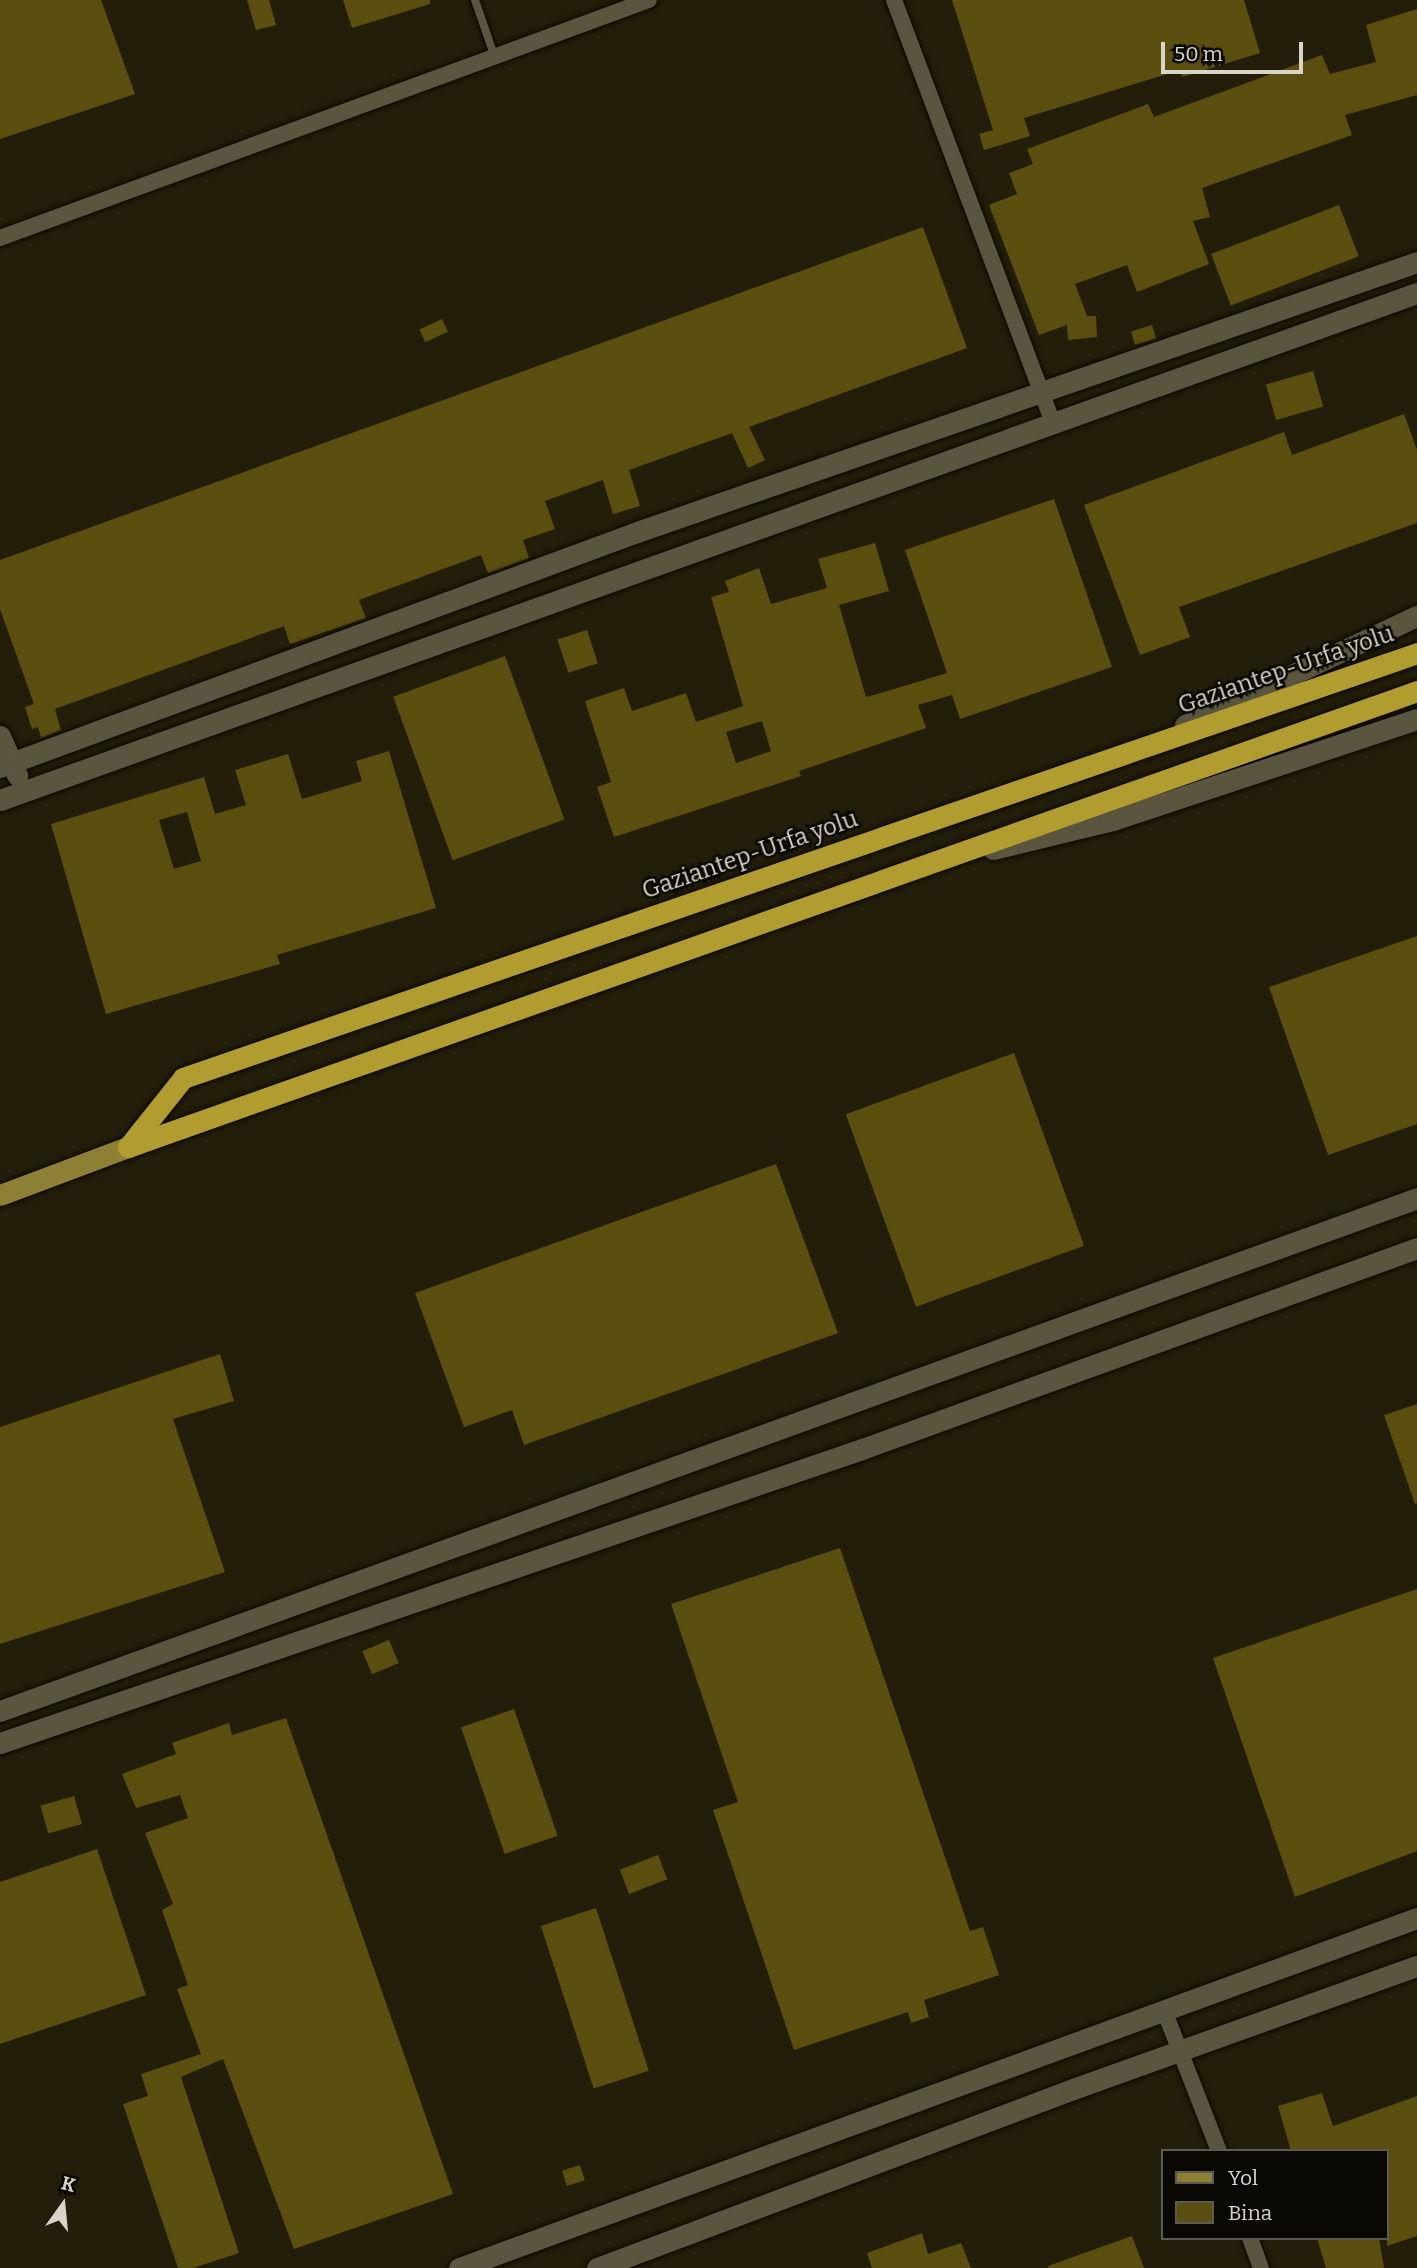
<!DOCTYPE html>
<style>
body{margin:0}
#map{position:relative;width:1417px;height:2268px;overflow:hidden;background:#221e09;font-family:Bitter,serif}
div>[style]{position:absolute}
.building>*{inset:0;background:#5a4f0f;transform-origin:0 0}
.roads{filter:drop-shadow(0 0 2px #0c0800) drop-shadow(0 0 2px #0c0800)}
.lane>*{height:8px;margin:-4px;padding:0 4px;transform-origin:4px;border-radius:4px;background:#59553e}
.street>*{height:16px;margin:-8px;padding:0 8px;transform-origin:8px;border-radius:8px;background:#59553e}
.secondary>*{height:21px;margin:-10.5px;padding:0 10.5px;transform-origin:10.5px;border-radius:10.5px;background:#59553e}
.primary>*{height:21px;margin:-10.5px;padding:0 10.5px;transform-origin:10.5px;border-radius:10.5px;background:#8d8035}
.highway>*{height:21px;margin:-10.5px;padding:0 10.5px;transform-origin:10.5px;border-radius:10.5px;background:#b09c2f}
span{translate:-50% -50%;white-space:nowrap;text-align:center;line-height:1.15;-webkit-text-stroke:5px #0a0802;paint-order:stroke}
.street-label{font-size:24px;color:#d8d5c8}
.legend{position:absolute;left:1161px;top:2149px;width:228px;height:91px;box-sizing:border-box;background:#0a0802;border:2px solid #5c5a51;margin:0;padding:9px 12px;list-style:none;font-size:21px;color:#d8d5c8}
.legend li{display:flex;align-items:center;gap:14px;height:35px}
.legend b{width:35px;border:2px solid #5c5a51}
.north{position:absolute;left:28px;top:2170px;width:70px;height:70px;-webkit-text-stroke:5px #0a0802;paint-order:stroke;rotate:15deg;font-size:19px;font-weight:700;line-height:28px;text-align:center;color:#d8d5c8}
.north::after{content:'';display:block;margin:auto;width:24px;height:32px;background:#d8d5c8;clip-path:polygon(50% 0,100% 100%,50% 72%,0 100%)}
.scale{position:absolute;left:1161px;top:42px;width:142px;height:32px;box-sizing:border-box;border:4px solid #d8d5c8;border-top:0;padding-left:9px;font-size:21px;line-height:24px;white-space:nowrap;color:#d8d5c8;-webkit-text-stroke:5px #0a0802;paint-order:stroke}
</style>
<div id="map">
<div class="building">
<div style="clip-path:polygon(0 0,101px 0,135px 94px,0 139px)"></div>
<div style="clip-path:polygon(247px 0,269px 0,276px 25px,256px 30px)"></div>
<div style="clip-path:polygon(343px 0,430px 0,430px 4px,352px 28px)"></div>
<div style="clip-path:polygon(952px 0,1244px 0,1260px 53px,1182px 77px,1180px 70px,1024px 118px,1030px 136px,984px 150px,979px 134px,993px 130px)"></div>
<div style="clip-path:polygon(1417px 9px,1417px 95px,1345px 115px,1352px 135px,1202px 188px,1210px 217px,1193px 221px,1209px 264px,1137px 292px,1127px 265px,1075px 284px,1087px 316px,1096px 316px,1097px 337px,1068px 340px,1067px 325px,1039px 335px,989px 205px,1017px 194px,1009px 173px,1033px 164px,1027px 149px,1148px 104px,1154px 117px,1322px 55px,1330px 74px,1376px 62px,1366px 25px)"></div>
<div style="left:1339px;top:205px;width:55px;height:137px;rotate:69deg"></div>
<div style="clip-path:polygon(923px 227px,967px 348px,749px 427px,765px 460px,748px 468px,732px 433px,629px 470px,640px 506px,613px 514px,603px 480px,545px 501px,555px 529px,523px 540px,529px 558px,488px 573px,481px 555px,359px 600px,366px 618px,360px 620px,290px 644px,284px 626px,55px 709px,61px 730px,41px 738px,38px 727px,32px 729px,25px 707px,34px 704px,0 609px,0 560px)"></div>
<div style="left:442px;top:319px;width:14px;height:25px;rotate:65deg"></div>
<div style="left:1152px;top:325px;width:14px;height:22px;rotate:73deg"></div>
<div style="left:1313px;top:371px;width:37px;height:49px;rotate:74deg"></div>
<div style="clip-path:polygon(1404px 414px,1417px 450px,1417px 523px,1179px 607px,1190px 637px,1140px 655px,1084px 505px,1284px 432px,1292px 455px)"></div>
<div style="clip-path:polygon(evenodd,1054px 499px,1112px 667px,960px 719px,952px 695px,918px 705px,926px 728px,799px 771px,801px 776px,614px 837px,597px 787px,611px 782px,585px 701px,624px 688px,632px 711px,686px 693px,696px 722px,743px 706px,711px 597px,729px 592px,725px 581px,759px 568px,771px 604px,827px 588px,818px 559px,875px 543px,889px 591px,839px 605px,866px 697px,874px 695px,947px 673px,905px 550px,1054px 499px,762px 721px,771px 751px,736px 763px,726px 732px,762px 721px)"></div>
<div style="left:587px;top:630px;width:35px;height:31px;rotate:72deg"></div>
<div style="left:505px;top:656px;width:174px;height:119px;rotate:70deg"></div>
<div style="clip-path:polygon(evenodd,389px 751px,436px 908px,277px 955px,280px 964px,106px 1014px,51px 824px,204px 777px,215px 814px,246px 805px,235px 770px,288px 754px,302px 799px,362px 781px,356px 761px,389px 751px,187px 812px,201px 861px,174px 869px,159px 820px,187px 812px)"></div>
<div style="clip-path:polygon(1417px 936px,1417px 1124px,1328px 1155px,1269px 987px)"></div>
<div style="left:1014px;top:1053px;width:205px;height:179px;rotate:70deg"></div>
<div style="clip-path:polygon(776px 1164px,838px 1333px,524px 1445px,512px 1410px,464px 1427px,415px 1293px)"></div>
<div style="clip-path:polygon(220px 1354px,234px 1401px,173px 1419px,225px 1572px,0 1644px,0 1427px)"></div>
<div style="clip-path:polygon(1417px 1404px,1417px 1503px,1415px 1504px,1384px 1415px)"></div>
<div style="clip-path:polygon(840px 1548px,970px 1931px,983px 1927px,999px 1975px,924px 2000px,929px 2017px,911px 2023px,908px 2012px,794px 2050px,713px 1810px,738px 1802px,671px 1604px)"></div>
<div style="clip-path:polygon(1417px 1589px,1417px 1851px,1295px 1897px,1213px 1658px)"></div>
<div style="left:389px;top:1640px;width:25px;height:29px;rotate:67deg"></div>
<div style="left:514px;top:1709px;width:134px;height:56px;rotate:71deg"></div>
<div style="clip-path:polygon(286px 1718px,453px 2194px,294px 2249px,223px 2059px,181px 2077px,239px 2253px,193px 2268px,178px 2268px,123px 2104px,148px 2096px,141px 2074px,201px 2054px,177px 1989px,188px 1985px,162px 1910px,173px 1904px,145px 1833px,188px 1818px,180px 1795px,136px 1808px,122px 1774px,176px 1754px,172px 1743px,229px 1723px,232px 1735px)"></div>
<div style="left:74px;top:1796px;width:29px;height:35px;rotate:74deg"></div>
<div style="clip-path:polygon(97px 1849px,146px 1995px,0 2044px,0 1882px)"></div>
<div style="left:658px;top:1855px;width:26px;height:41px;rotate:69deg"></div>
<div style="left:596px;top:1908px;width:171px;height:58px;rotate:72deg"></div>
<div style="clip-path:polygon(1322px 2093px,1333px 2126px,1417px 2096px,1417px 2236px,1387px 2246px,1387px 2151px,1291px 2151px,1278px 2106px)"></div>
<div style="left:580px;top:2165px;width:16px;height:19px;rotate:72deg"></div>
<div style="clip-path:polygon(922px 2233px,928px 2254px,961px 2243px,971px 2268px,872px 2268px,867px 2253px)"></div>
<div style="clip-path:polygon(1132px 2236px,1144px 2268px,1049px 2268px,1048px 2266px)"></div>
<div style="clip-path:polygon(1317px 2238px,1379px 2238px,1384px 2268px,1326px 2268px)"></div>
</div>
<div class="roads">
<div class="lane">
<div style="left:475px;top:0;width:58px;rotate:70.9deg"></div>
</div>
<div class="street">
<div style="left:894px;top:0;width:449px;rotate:69.4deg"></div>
<div style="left:0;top:238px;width:691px;rotate:-20.14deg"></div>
<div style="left:1164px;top:2010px;width:151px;rotate:68.7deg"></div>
<div style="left:1250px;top:2238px;width:32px;rotate:70deg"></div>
</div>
<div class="secondary">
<div style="left:1185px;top:725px;width:256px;rotate:-25.2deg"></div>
<div style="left:0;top:736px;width:43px;rotate:66.4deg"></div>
<div style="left:0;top:767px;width:679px;rotate:-20.25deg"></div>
<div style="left:637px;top:532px;width:825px;rotate:-19.09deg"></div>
<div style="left:0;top:800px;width:1505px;rotate:-19.69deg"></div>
<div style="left:993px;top:849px;width:123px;rotate:-13.6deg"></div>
<div style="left:1113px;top:820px;width:320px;rotate:-18.4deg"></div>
<div style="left:0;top:1711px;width:1507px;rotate:-19.9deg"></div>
<div style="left:0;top:1743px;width:911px;rotate:-18.83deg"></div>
<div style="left:862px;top:1449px;width:590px;rotate:-19.91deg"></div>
<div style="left:459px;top:2268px;width:1020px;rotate:-20.07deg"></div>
<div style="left:597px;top:2268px;width:509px;rotate:-20.61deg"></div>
<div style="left:1073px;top:2089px;width:365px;rotate:-19.7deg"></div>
</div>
<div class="primary">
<div style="left:0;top:1195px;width:137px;rotate:-20.6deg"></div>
</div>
<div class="highway">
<div style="left:128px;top:1147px;width:88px;rotate:-51.4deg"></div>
<div style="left:183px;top:1078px;width:1305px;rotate:-19deg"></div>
<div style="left:128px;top:1147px;width:1367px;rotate:-19.48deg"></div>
</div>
</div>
<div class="street-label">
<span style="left:1286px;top:670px;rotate:-19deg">Gaziantep-Urfa yolu</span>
<span style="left:750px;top:855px;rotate:-19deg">Gaziantep-Urfa yolu</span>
</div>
<ul class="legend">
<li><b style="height:9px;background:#8d8035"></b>Yol</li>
<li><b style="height:19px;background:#5a4f0f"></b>Bina</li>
</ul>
<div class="north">K</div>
<div class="scale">50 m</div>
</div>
